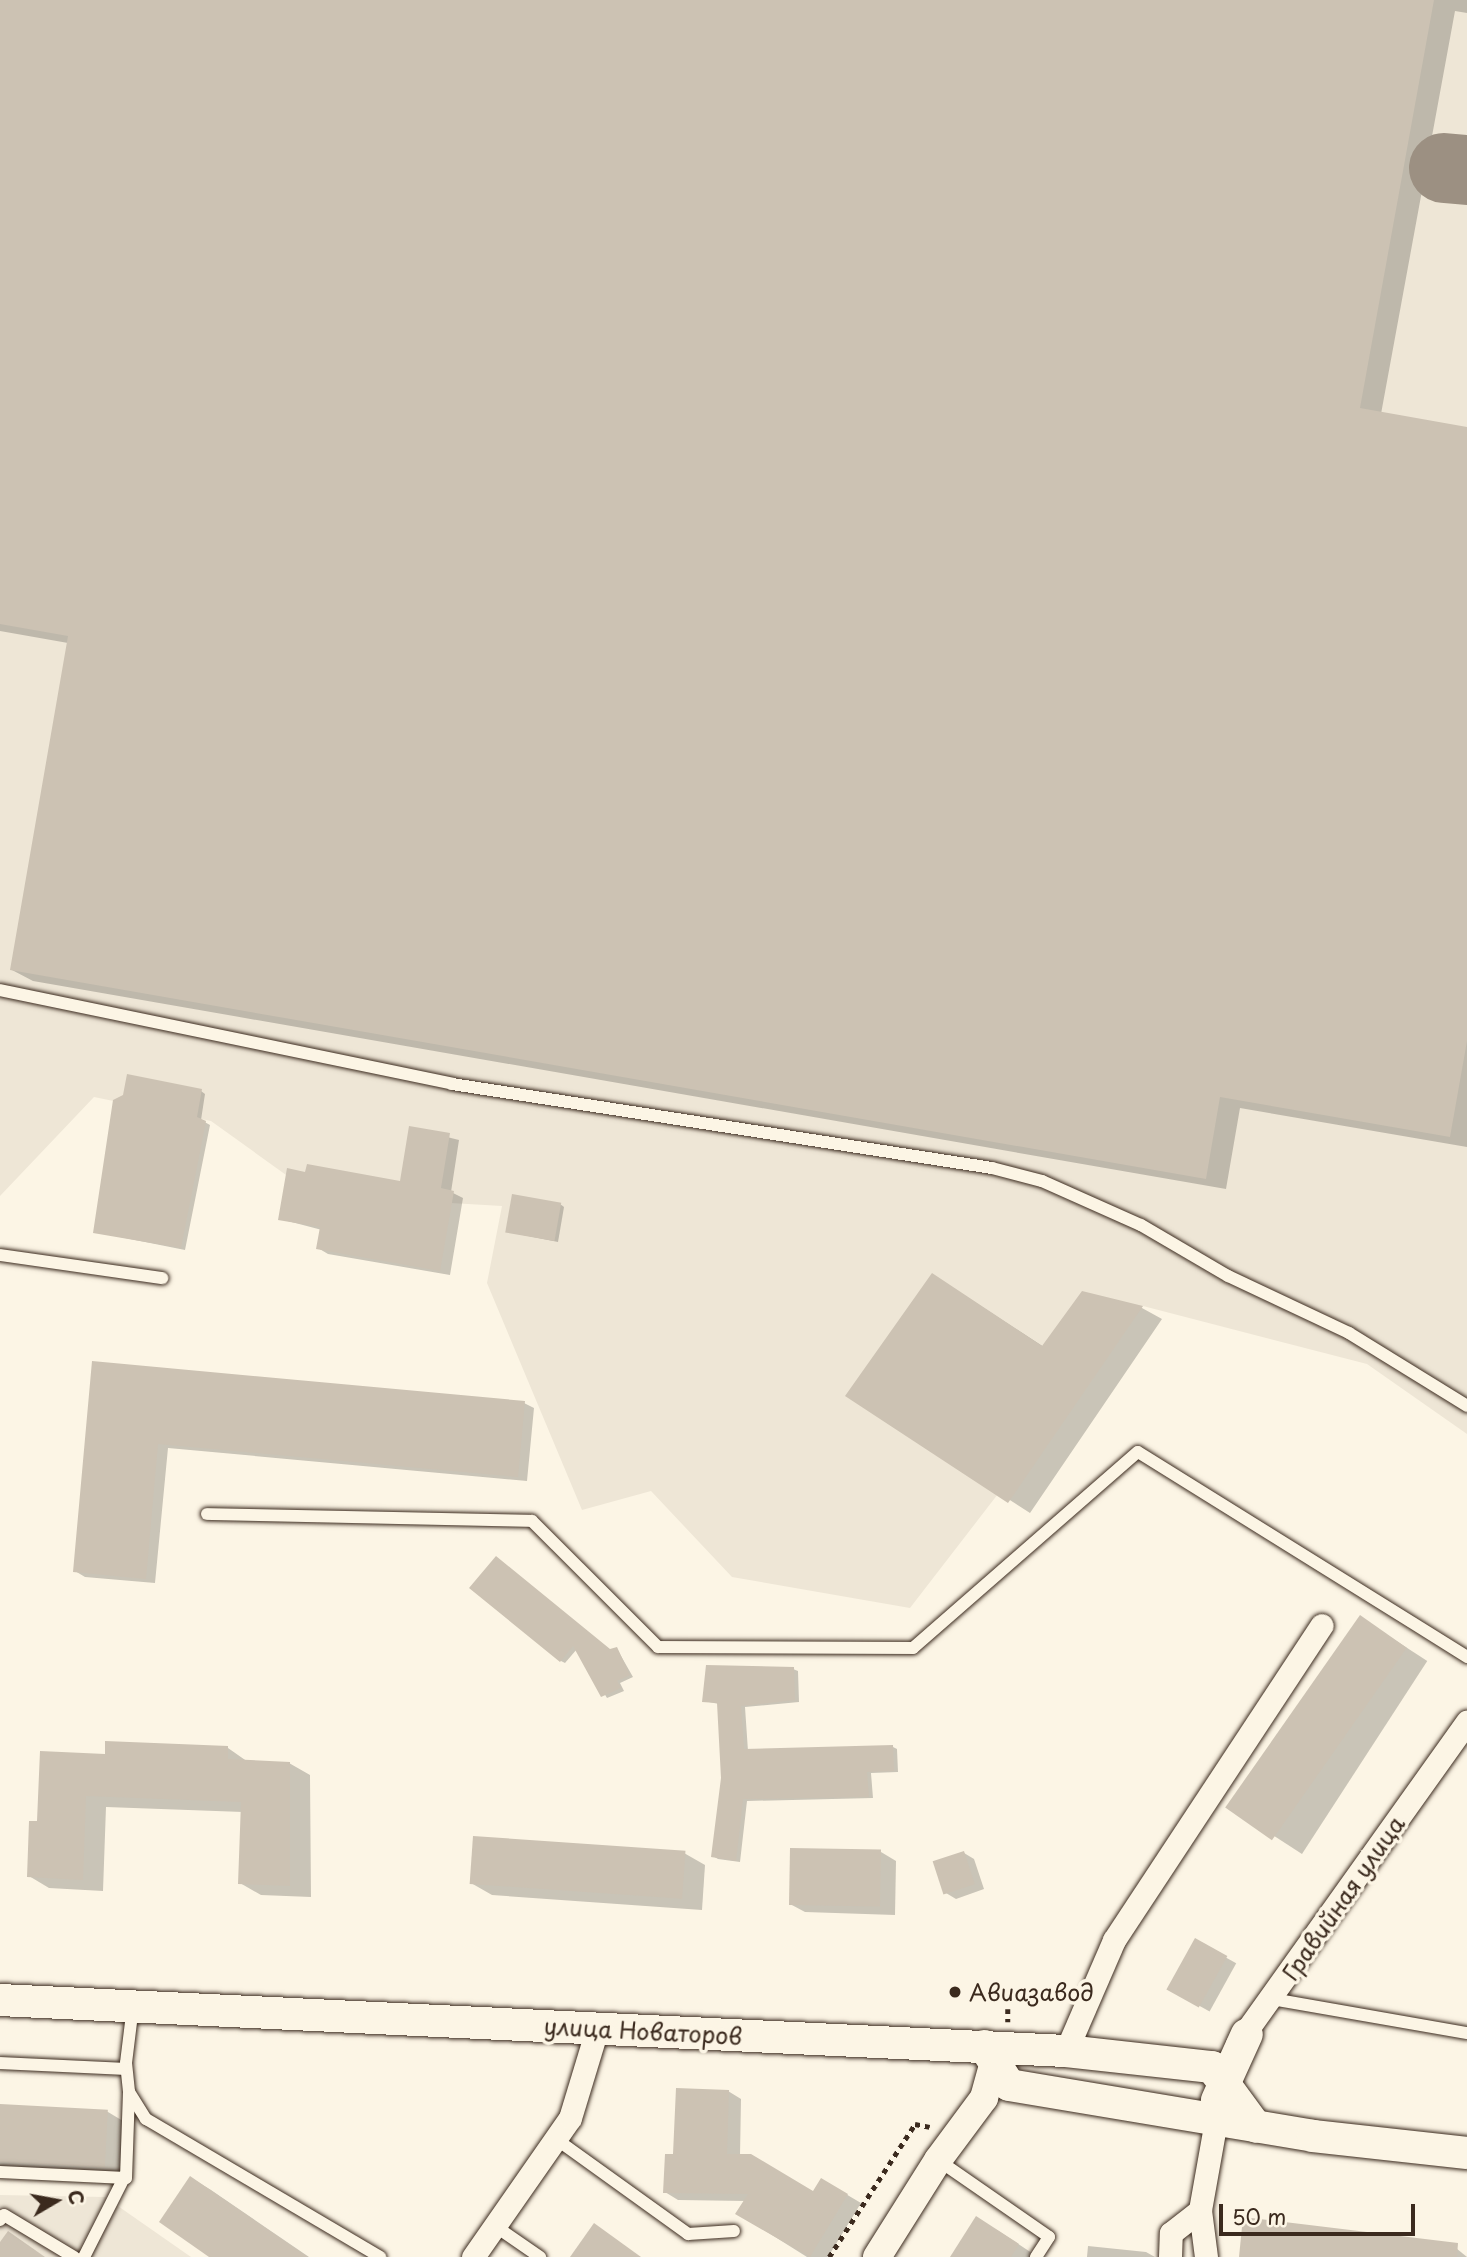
<!DOCTYPE html>
<meta charset="utf-8">
<style>
body{margin:0}
#map{position:relative;width:1467px;height:2257px;overflow:hidden;background:#fcf5e5;font-family:"Playpen Sans",sans-serif}
div>[style]{position:absolute}
.built>*{inset:0;background:#eee6d6}
.shadow>*{inset:0;background:#0003;transform-origin:0 0}
.taxiway>*{height:70px;margin:-35px;padding:0 35px;transform-origin:35px;border-radius:35px;background:#9c9082}
.building>*{inset:0;background:#ccc2b3;transform-origin:0 0}
.path>*{height:4.5px;margin-top:-2.25px;transform-origin:0;background:repeating-linear-gradient(90deg,#3b2a1e 0 5px,transparent 0 10px)}
.roads{filter:drop-shadow(0 0 2px #3b2a1e) drop-shadow(0 0 2px #3b2a1e)}
.service>*{height:12px;margin:-6px;padding:0 6px;transform-origin:6px;border-radius:6px;background:#fcf5e5}
.minor>*{height:23px;margin:-11.5px;padding:0 11.5px;transform-origin:11.5px;border-radius:11.5px;background:#fcf5e5}
.tertiary>*{height:28px;margin:-14px;padding:0 14px;transform-origin:14px;border-radius:14px;background:#fcf5e5}
.secondary>*{height:32px;margin:-16px;padding:0 16px;transform-origin:16px;border-radius:16px;background:#fcf5e5}
.dots>*{width:19px;height:19px;translate:-50% -50%;box-sizing:border-box;border:4px solid #fcf5e5;border-radius:50%}
span{translate:-50% -50%;white-space:nowrap;text-align:center;line-height:1.15;-webkit-text-stroke:7px #fcf5e5;paint-order:stroke}
.street-label{font-size:23px;color:#3b2a1e}
.poi-label{font-size:23px;color:#3b2a1e}
.left{translate:0 -50%;text-align:left}
.north{position:absolute;left:21px;top:2166px;width:70px;height:70px;-webkit-text-stroke:5px #fcf5e5;paint-order:stroke;rotate:80deg;font-size:19px;font-weight:700;line-height:28px;text-align:center;color:#3b2a1e}
.north::after{content:'';display:block;margin:auto;width:24px;height:32px;background:#3b2a1e;clip-path:polygon(50% 0,100% 100%,50% 72%,0 100%)}
.scale{position:absolute;left:1219px;top:2204px;width:196px;height:32px;box-sizing:border-box;border:4px solid #3b2a1e;border-top:0;padding-left:9px;font-size:21px;line-height:24px;white-space:nowrap;color:#3b2a1e;-webkit-text-stroke:5px #fcf5e5;paint-order:stroke}
</style>
<div id="map">
<div class="built">
<div style="clip-path:polygon(0 0,1467px 0,1467px 1434px,1367px 1364px,1143px 1306px,910px 1608px,732px 1577px,651px 1491px,582px 1510px,487px 1283px,502px 1206px,314px 1195px,211px 1121px,94px 1097px,0 1196px)"></div>
<div style="clip-path:polygon(0 2195px,105px 2197px,191px 2257px,0 2257px)"></div>
</div>
<div class="shadow">
<div style="clip-path:polygon(0 0,1467px 0,1467px 13px,1455px 11px,1381px 414px,1467px 429px,1467px 1147px,1240px 1108px,1226px 1189px,33px 981px,12px 970px,68px 643px,0 631px)"></div>
<div style="clip-path:polygon(201px 1091px,205px 1094px,201px 1120px,210px 1125px,185px 1250px,95px 1232px,124px 1097px)"></div>
<div style="clip-path:polygon(411px 1128px,459px 1140px,451px 1192px,463px 1198px,450px 1275px,328px 1254px,318px 1248px,322px 1230px,280px 1219px,401px 1183px)"></div>
<div style="clip-path:polygon(560px 1204px,564px 1207px,558px 1242px,508px 1232px)"></div>
<div style="clip-path:polygon(933px 1275px,1044px 1347px,1083px 1293px,1142px 1308px,1162px 1319px,1030px 1513px,847px 1395px)"></div>
<div style="clip-path:polygon(94px 1363px,524px 1403px,534px 1408px,527px 1481px,168px 1448px,155px 1583px,85px 1577px,75px 1571px)"></div>
<div style="clip-path:polygon(472px 1588px,611px 1651px,617px 1649px,633px 1677px,620px 1683px,624px 1691px,607px 1698px,577px 1649px,565px 1663px,561px 1661px)"></div>
<div style="left:1361px;top:1618px;width:79px;height:230px;rotate:33deg"></div>
<div style="clip-path:polygon(793px 1669px,798px 1671px,799px 1702px,745px 1707px,748px 1751px,893px 1747px,897px 1749px,898px 1772px,871px 1773px,873px 1798px,747px 1801px,740px 1862px,718px 1859px,713px 1856px,722px 1778px,719px 1704px,704px 1701px)"></div>
<div style="clip-path:polygon(228px 1748px,248px 1762px,289px 1763px,310px 1775px,311px 1897px,261px 1895px,240px 1883px,243px 1812px,106px 1807px,103px 1891px,49px 1888px,29px 1876px,38px 1823px,107px 1756px)"></div>
<div style="clip-path:polygon(881px 1852px,896px 1861px,895px 1915px,805px 1912px,790px 1904px)"></div>
<div style="clip-path:polygon(684px 1853px,705px 1865px,702px 1910px,492px 1895px,471px 1883px)"></div>
<div style="clip-path:polygon(964px 1853px,974px 1859px,984px 1889px,956px 1899px,946px 1893px)"></div>
<div style="left:1196px;top:1941px;width:46px;height:55px;rotate:29deg"></div>
<div style="clip-path:polygon(728px 2091px,741px 2099px,740px 2156px,814px 2193px,822px 2180px,861px 2203px,828px 2257px,807px 2257px,737px 2213px,746px 2201px,678px 2200px,665px 2192px,675px 2155px)"></div>
<div style="clip-path:polygon(0 2106px,108px 2112px,128px 2124px,125px 2179px,0 2171px)"></div>
<div style="clip-path:polygon(191px 2178px,211px 2190px,309px 2257px,212px 2257px)"></div>
<div style="clip-path:polygon(997px 2230px,1038px 2257px,952px 2257px)"></div>
<div style="clip-path:polygon(1451px 2244px,1467px 2257px,1240px 2257px)"></div>
<div style="clip-path:polygon(1088px 2246px,1146px 2252px,1155px 2257px,1087px 2257px)"></div>
</div>
<div class="taxiway">
<div style="left:1444px;top:168px;width:23px;rotate:5deg"></div>
</div>
<div class="building">
<div style="clip-path:polygon(0 0,1434px 0,1360px 408px,1467px 427px,1467px 1041px,1450px 1137px,1220px 1097px,1206px 1179px,10px 970px,68px 636px,0 624px)"></div>
<div style="clip-path:polygon(127px 1074px,202px 1089px,197px 1117px,206px 1121px,181px 1248px,93px 1233px,113px 1100px,123px 1095px)"></div>
<div style="clip-path:polygon(409px 1126px,450px 1133px,441px 1188px,454px 1191px,440px 1271px,316px 1249px,320px 1227px,278px 1220px,287px 1168px,305px 1172px,307px 1164px,400px 1181px)"></div>
<div style="left:512px;top:1194px;width:50px;height:39px;rotate:10deg"></div>
<div style="clip-path:polygon(932px 1273px,1042px 1346px,1082px 1291px,1143px 1306px,1008px 1503px,845px 1396px)"></div>
<div style="clip-path:polygon(92px 1361px,525px 1401px,518px 1477px,158px 1444px,146px 1579px,73px 1572px)"></div>
<div style="clip-path:polygon(496px 1556px,610px 1649px,617px 1647px,630px 1675px,617px 1681px,621px 1688px,601px 1697px,573px 1646px,560px 1662px,469px 1588px)"></div>
<div style="left:1360px;top:1615px;width:57px;height:235px;rotate:35deg"></div>
<div style="clip-path:polygon(706px 1665px,794px 1667px,795px 1700px,741px 1706px,744px 1749px,893px 1745px,894px 1771px,867px 1772px,869px 1797px,743px 1799px,736px 1861px,711px 1857px,721px 1778px,717px 1703px,702px 1702px)"></div>
<div style="clip-path:polygon(105px 1741px,228px 1746px,228px 1759px,290px 1762px,290px 1886px,238px 1884px,241px 1802px,86px 1796px,83px 1880px,27px 1877px,29px 1821px,37px 1821px,40px 1751px,105px 1754px)"></div>
<div style="left:473px;top:1836px;width:213px;height:48px;rotate:4deg"></div>
<div style="left:790px;top:1848px;width:91px;height:57px;rotate:1deg"></div>
<div style="left:964px;top:1851px;width:35px;height:33px;rotate:72deg"></div>
<div style="left:1195px;top:1938px;width:37px;height:59px;rotate:29deg"></div>
<div style="clip-path:polygon(676px 2088px,729px 2090px,727px 2154px,751px 2154px,813px 2191px,821px 2178px,848px 2194px,810px 2257px,735px 2214px,748px 2194px,663px 2193px,665px 2154px,673px 2154px)"></div>
<div style="left:0;top:2104px;width:108px;height:58px;rotate:3deg"></div>
<div style="clip-path:polygon(190px 2176px,308px 2257px,209px 2257px,159px 2222px)"></div>
<div style="clip-path:polygon(976px 2216px,1019px 2244px,1011px 2257px,950px 2257px)"></div>
<div style="clip-path:polygon(1243px 2217px,1458px 2243px,1457px 2257px,1239px 2257px)"></div>
<div style="clip-path:polygon(594px 2223px,641px 2257px,570px 2257px)"></div>
<div style="clip-path:polygon(8px 2231px,45px 2257px,0 2257px,0 2242px)"></div>
</div>
<div class="path">
<div style="left:1008px;top:2009px;width:13px;rotate:90deg"></div>
<div style="left:829px;top:2257px;width:158px;rotate:-57.1deg"></div>
<div style="left:915px;top:2124px;width:15px;rotate:11deg"></div>
</div>
<div class="roads">
<div class="service">
<div style="left:0;top:990px;width:462px;rotate:11.7deg"></div>
<div style="left:452px;top:1084px;width:546px;rotate:8.84deg"></div>
<div style="left:992px;top:1168px;width:52px;rotate:14.6deg"></div>
<div style="left:1042px;top:1181px;width:108px;rotate:24deg"></div>
<div style="left:1141px;top:1225px;width:101px;rotate:30.4deg"></div>
<div style="left:1228px;top:1276px;width:134px;rotate:25.2deg"></div>
<div style="left:1349px;top:1333px;width:139px;rotate:31.7deg"></div>
<div style="left:0;top:1255px;width:164px;rotate:8.1deg"></div>
<div style="left:207px;top:1514px;width:325px;rotate:1.2deg"></div>
<div style="left:532px;top:1521px;width:178px;rotate:45deg"></div>
<div style="left:658px;top:1647px;width:255px;rotate:0.2deg"></div>
<div style="left:913px;top:1648px;width:298px;rotate:-41.1deg"></div>
<div style="left:1138px;top:1452px;width:388px;rotate:31.9deg"></div>
<div style="left:1272px;top:1999px;width:198px;rotate:9.9deg"></div>
<div style="left:133px;top:2006px;width:57px;rotate:97deg"></div>
<div style="left:126px;top:2063px;width:29px;rotate:84deg"></div>
<div style="left:129px;top:2092px;width:32px;rotate:58deg"></div>
<div style="left:146px;top:2119px;width:272px;rotate:30.5deg"></div>
<div style="left:0;top:2063px;width:126px;rotate:2.7deg"></div>
<div style="left:556px;top:2139px;width:163px;rotate:35.7deg"></div>
<div style="left:688px;top:2234px;width:46px;rotate:-3.7deg"></div>
<div style="left:938px;top:2160px;width:135px;rotate:34.7deg"></div>
<div style="left:1049px;top:2237px;width:24px;rotate:123deg"></div>
<div style="left:0;top:2172px;width:126px;rotate:2.7deg"></div>
<div style="left:126px;top:2178px;width:86px;rotate:-88deg"></div>
<div style="left:0;top:2220px;width:6px;rotate:-51deg"></div>
<div style="left:4px;top:2215px;width:82px;rotate:31deg"></div>
<div style="left:495px;top:2226px;width:55px;rotate:34.6deg"></div>
<div style="left:84px;top:2257px;width:93px;rotate:-63.2deg"></div>
</div>
<div class="minor">
<div style="left:1237px;top:2044px;width:396px;rotate:-54.5deg"></div>
<div style="left:1066px;top:2051px;width:121px;rotate:-66.6deg"></div>
<div style="left:1114px;top:1940px;width:377px;rotate:-56.6deg"></div>
<div style="left:473px;top:2257px;width:169px;rotate:-55.1deg"></div>
<div style="left:570px;top:2118px;width:93px;rotate:-73.1deg"></div>
<div style="left:1170px;top:2257px;width:24px;rotate:-88deg"></div>
<div style="left:1171px;top:2233px;width:37px;rotate:-38deg"></div>
<div style="left:1206px;top:2257px;width:47px;rotate:-97.3deg"></div>
<div style="left:1200px;top:2210px;width:91px;rotate:-79.9deg"></div>
</div>
<div class="tertiary">
<div style="left:877px;top:2257px;width:115px;rotate:-57.8deg"></div>
<div style="left:938px;top:2160px;width:77px;rotate:-53.4deg"></div>
<div style="left:984px;top:2098px;width:53px;rotate:-74.6deg"></div>
</div>
<div class="secondary">
<div style="left:0;top:2000px;width:1067px;rotate:2.74deg"></div>
<div style="left:1066px;top:2051px;width:147px;rotate:6.3deg"></div>
<div style="left:1212px;top:2067px;width:74px;rotate:53.7deg"></div>
<div style="left:984px;top:2046px;width:46px;rotate:57.3deg"></div>
<div style="left:1009px;top:2085px;width:308px;rotate:9.5deg"></div>
<div style="left:1313px;top:2136px;width:155px;rotate:6.3deg"></div>
<div style="left:1217px;top:2100px;width:72px;rotate:-65.6deg"></div>
</div>
</div>
<div class="dots">
<div style="left:955px;top:1992px;background:#3b2a1e"></div>
</div>
<div class="street-label">
<span style="left:1343px;top:1898px;rotate:-55deg">Гравийная улица</span>
<span style="left:643px;top:2031px;rotate:3deg">улица Новаторов</span>
</div>
<div class="poi-label">
<span class="left" style="left:969px;top:1992px">Авиазавод</span>
</div>
<div class="north">С</div>
<div class="scale">50 m</div>
</div>
